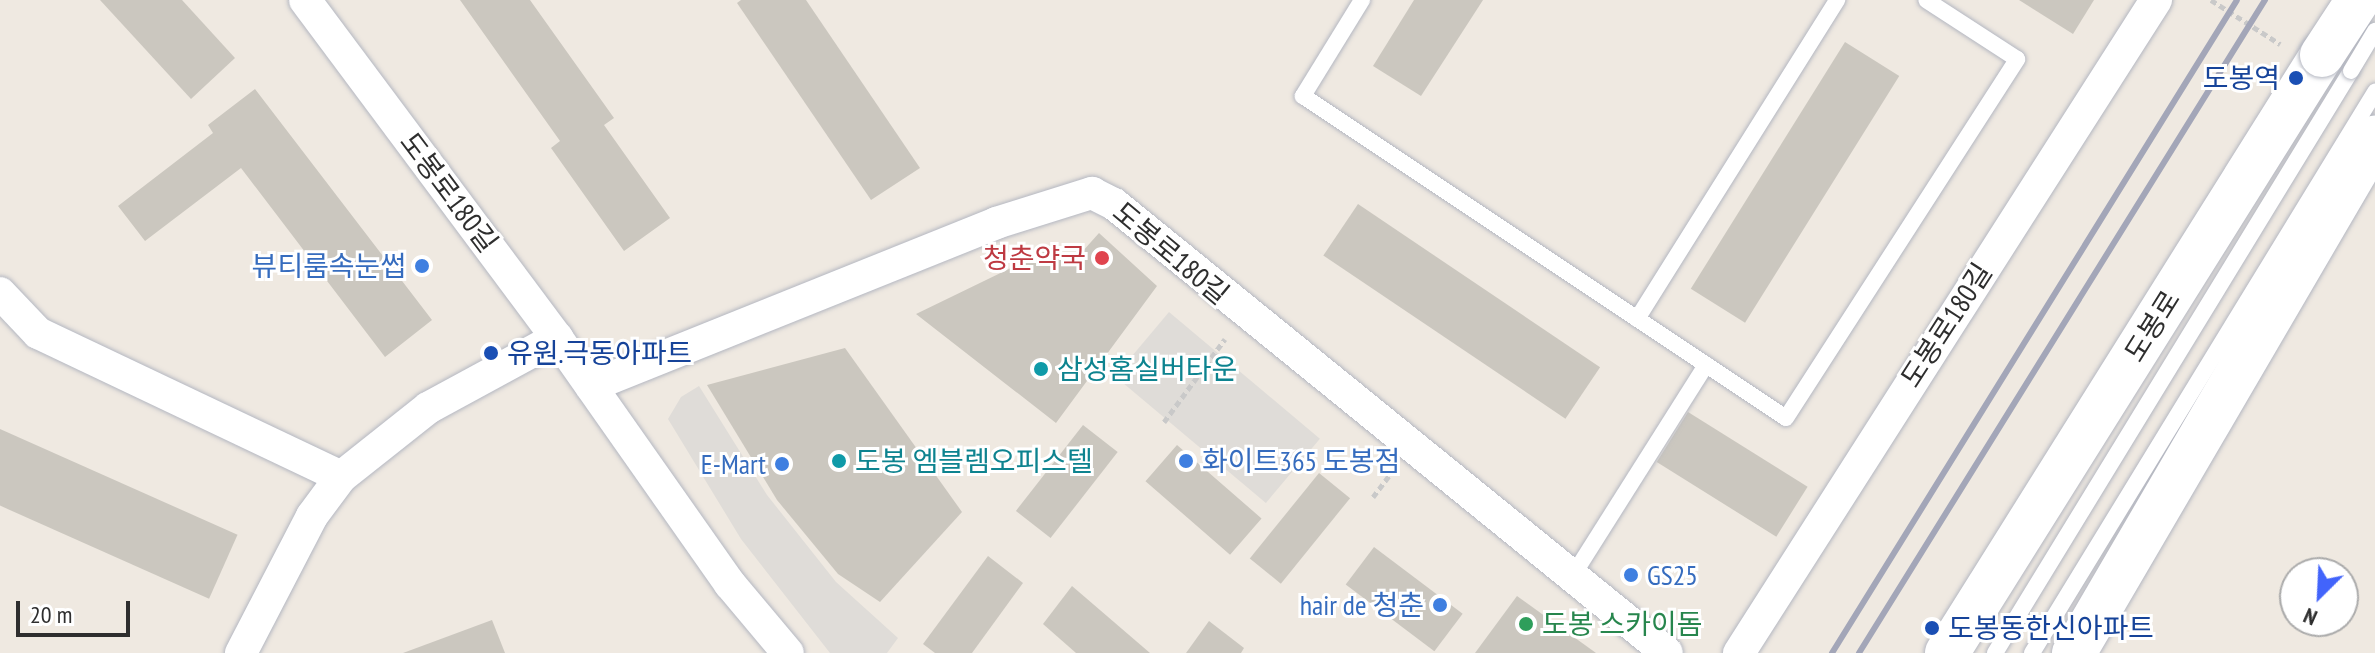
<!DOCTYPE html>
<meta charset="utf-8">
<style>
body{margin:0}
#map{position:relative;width:2375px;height:653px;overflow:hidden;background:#efe9e1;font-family:"PT Sans Narrow","Noto Sans KR",sans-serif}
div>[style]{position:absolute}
.plaza>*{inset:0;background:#dfdcd8;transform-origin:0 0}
.building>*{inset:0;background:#cbc7bf;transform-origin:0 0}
.path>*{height:5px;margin-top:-2.5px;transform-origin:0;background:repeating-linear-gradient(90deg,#c9c9c9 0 6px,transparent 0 10px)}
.roads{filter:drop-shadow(0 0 2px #b4b7c1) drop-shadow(0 0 2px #b4b7c1)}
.lane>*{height:16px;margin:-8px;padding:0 8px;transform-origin:8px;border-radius:8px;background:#fff}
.street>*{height:32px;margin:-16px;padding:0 16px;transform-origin:16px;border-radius:16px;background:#fff}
.secondary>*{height:44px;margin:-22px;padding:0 22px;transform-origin:22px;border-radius:22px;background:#fff}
.rail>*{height:6px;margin:-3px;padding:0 3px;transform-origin:3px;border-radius:3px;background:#a3a6b8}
.bridges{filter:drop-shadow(0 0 2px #b4b7c1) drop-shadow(0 0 2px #b4b7c1)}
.lane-bridge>*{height:16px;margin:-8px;padding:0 8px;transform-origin:8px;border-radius:8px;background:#fff}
.secondary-bridge>*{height:44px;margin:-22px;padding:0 22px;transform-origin:22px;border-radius:22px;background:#fff}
.dots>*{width:22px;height:22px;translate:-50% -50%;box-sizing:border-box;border:4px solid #fff;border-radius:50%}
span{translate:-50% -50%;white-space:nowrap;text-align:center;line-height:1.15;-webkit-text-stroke:6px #fff;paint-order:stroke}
.transit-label{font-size:28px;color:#164399}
.right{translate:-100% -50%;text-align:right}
.left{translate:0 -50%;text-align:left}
.street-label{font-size:28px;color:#2e2e2e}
.health-label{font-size:28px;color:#be3a42}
.shop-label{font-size:28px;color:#366cbe}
.culture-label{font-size:28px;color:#0d838f}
.leisure-label{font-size:28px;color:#27864d}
.north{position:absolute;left:2279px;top:557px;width:80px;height:80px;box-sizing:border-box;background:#fff;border:2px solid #ababab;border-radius:50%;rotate:204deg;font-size:22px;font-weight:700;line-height:32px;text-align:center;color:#2e2e2e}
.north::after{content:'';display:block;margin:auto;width:28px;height:36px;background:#4264fb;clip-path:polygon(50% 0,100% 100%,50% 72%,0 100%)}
.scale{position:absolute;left:16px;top:601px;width:114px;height:36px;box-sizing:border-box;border:4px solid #2e2e2e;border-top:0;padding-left:10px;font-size:24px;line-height:28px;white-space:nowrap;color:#2e2e2e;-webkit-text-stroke:6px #fff;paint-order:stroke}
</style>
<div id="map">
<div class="plaza">
<div style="left:1169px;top:312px;width:197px;height:84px;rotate:40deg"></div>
<div style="clip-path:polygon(699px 386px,767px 495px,836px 582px,898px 638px,887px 653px,830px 653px,741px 539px,668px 419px,681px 397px)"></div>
</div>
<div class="building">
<div style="clip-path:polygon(100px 0,182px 0,235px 58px,191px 99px)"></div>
<div style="clip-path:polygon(460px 0,530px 0,614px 118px,604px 125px,670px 218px,624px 251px,551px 148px,560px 141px)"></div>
<div style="clip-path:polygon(741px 0,806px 0,920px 168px,871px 200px,737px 3px)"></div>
<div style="clip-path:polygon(1414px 0,1483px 0,1421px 96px,1373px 66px)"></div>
<div style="clip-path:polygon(2019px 0,2094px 0,2073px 34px)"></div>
<div style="left:1845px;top:42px;width:64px;height:291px;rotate:32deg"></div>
<div style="clip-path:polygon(255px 89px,432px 320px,385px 357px,241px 168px,145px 241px,118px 206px,213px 133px,208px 125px)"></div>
<div style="left:1358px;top:204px;width:292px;height:62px;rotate:34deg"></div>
<div style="clip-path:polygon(1099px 233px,1157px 286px,1056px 423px,916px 314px,1054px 247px,1074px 261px)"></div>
<div style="clip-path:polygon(845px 348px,962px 512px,880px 602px,838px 574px,777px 500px,707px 385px)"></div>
<div style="left:1688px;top:412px;width:141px;height:59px;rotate:32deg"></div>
<div style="left:1083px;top:425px;width:44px;height:109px;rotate:38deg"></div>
<div style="left:0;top:429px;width:260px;height:70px;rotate:24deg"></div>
<div style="left:1177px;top:445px;width:112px;height:48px;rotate:41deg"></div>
<div style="left:1319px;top:473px;width:40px;height:110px;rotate:39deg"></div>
<div style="left:1374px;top:547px;width:111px;height:47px;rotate:37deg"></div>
<div style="clip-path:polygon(988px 556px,1023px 583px,972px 653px,935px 653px,923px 644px)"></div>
<div style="clip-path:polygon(1072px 586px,1150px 653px,1076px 653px,1043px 624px)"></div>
<div style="clip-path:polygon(1517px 596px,1596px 653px,1475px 653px)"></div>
<div style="clip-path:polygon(492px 620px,505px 653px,403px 653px)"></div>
<div style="clip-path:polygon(1209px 621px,1244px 648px,1241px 653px,1186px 653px)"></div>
</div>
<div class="path">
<div style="left:2211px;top:0;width:82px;rotate:32.5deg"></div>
<div style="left:1164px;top:422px;width:103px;rotate:-53.7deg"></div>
<div style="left:1373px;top:497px;width:31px;rotate:-53deg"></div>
</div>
<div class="roads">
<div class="lane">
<div style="left:1362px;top:0;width:113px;rotate:121.6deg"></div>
<div style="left:1303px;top:96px;width:580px;rotate:33.69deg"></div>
<div style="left:1786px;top:418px;width:427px;rotate:-57.2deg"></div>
<div style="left:2017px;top:59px;width:108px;rotate:-147deg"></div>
<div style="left:1637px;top:319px;width:377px;rotate:-57.9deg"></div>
<div style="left:1572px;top:577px;width:251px;rotate:-57.7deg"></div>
<div style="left:1995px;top:653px;width:682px;rotate:-58.55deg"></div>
<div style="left:2032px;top:653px;width:658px;rotate:-58.56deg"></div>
</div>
<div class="street">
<div style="left:305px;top:0;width:422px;rotate:53.3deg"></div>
<div style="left:557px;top:338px;width:301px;rotate:54.9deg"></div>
<div style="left:730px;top:584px;width:90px;rotate:50deg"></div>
<div style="left:0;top:293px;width:55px;rotate:46.5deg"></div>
<div style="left:38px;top:333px;width:335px;rotate:25.4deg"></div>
<div style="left:591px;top:386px;width:437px;rotate:-21.9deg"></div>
<div style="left:996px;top:223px;width:101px;rotate:-17.4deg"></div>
<div style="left:1092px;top:193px;width:25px;rotate:27deg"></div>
<div style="left:1114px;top:204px;width:712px;rotate:39.07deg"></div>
<div style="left:241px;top:653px;width:154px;rotate:-62.6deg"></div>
<div style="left:312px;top:516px;width:49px;rotate:-53.4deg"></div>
<div style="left:341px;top:477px;width:111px;rotate:-38.4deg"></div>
<div style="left:428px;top:408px;width:147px;rotate:-28.5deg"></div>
<div style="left:1739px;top:653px;width:775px;rotate:-57.44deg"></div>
</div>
<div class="secondary">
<div style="left:1947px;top:653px;width:706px;rotate:-57.91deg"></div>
<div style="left:2074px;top:653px;width:597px;rotate:-59.7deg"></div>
</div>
</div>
<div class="rail">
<div style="left:1832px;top:653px;width:768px;rotate:-58.19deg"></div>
<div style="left:1859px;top:653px;width:769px;rotate:-58.13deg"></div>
</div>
<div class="bridges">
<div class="lane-bridge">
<div style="left:2351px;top:71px;width:47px;rotate:-59deg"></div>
</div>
<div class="secondary-bridge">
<div style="left:2322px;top:55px;width:66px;rotate:-56.8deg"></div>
</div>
</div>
<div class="dots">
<div style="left:2296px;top:78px;background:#1a4fb4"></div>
<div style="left:1102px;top:258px;background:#e0444e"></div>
<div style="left:422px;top:266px;background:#3f7fe0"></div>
<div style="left:491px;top:353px;background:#1a4fb4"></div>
<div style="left:1041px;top:369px;background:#0f9aa8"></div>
<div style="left:839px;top:461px;background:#0f9aa8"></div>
<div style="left:1186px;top:461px;background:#3f7fe0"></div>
<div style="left:782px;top:464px;background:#3f7fe0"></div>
<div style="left:1631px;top:575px;background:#3f7fe0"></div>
<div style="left:1440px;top:605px;background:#3f7fe0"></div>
<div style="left:1526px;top:624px;background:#2e9e5b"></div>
<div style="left:1932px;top:628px;background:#1a4fb4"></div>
</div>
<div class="transit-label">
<span class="right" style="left:2280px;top:78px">도봉역</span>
<span class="left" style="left:507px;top:353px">유원.극동아파트</span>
<span class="left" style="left:1948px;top:628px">도봉동한신아파트</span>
</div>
<div class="street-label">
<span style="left:449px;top:192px;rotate:53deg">도봉로180길</span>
<span style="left:1171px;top:253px;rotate:40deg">도봉로180길</span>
<span style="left:1946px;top:325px;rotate:-57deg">도봉로180길</span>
<span style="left:2152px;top:326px;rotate:-58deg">도봉로</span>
</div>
<div class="health-label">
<span class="right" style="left:1086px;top:258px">청춘약국</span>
</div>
<div class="shop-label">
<span class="right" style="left:406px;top:266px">뷰티룸속눈썹</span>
<span class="left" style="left:1202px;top:461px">화이트365 도봉점</span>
<span class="right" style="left:766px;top:464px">E-Mart</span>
<span class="left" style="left:1647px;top:575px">GS25</span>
<span class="right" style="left:1424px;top:605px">hair de 청춘</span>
</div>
<div class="culture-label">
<span class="left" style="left:1057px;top:369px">삼성홈실버타운</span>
<span class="left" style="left:855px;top:461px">도봉 엠블렘오피스텔</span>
</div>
<div class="leisure-label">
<span class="left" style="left:1542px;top:624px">도봉 스카이돔</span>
</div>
<div class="north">N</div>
<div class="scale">20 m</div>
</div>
